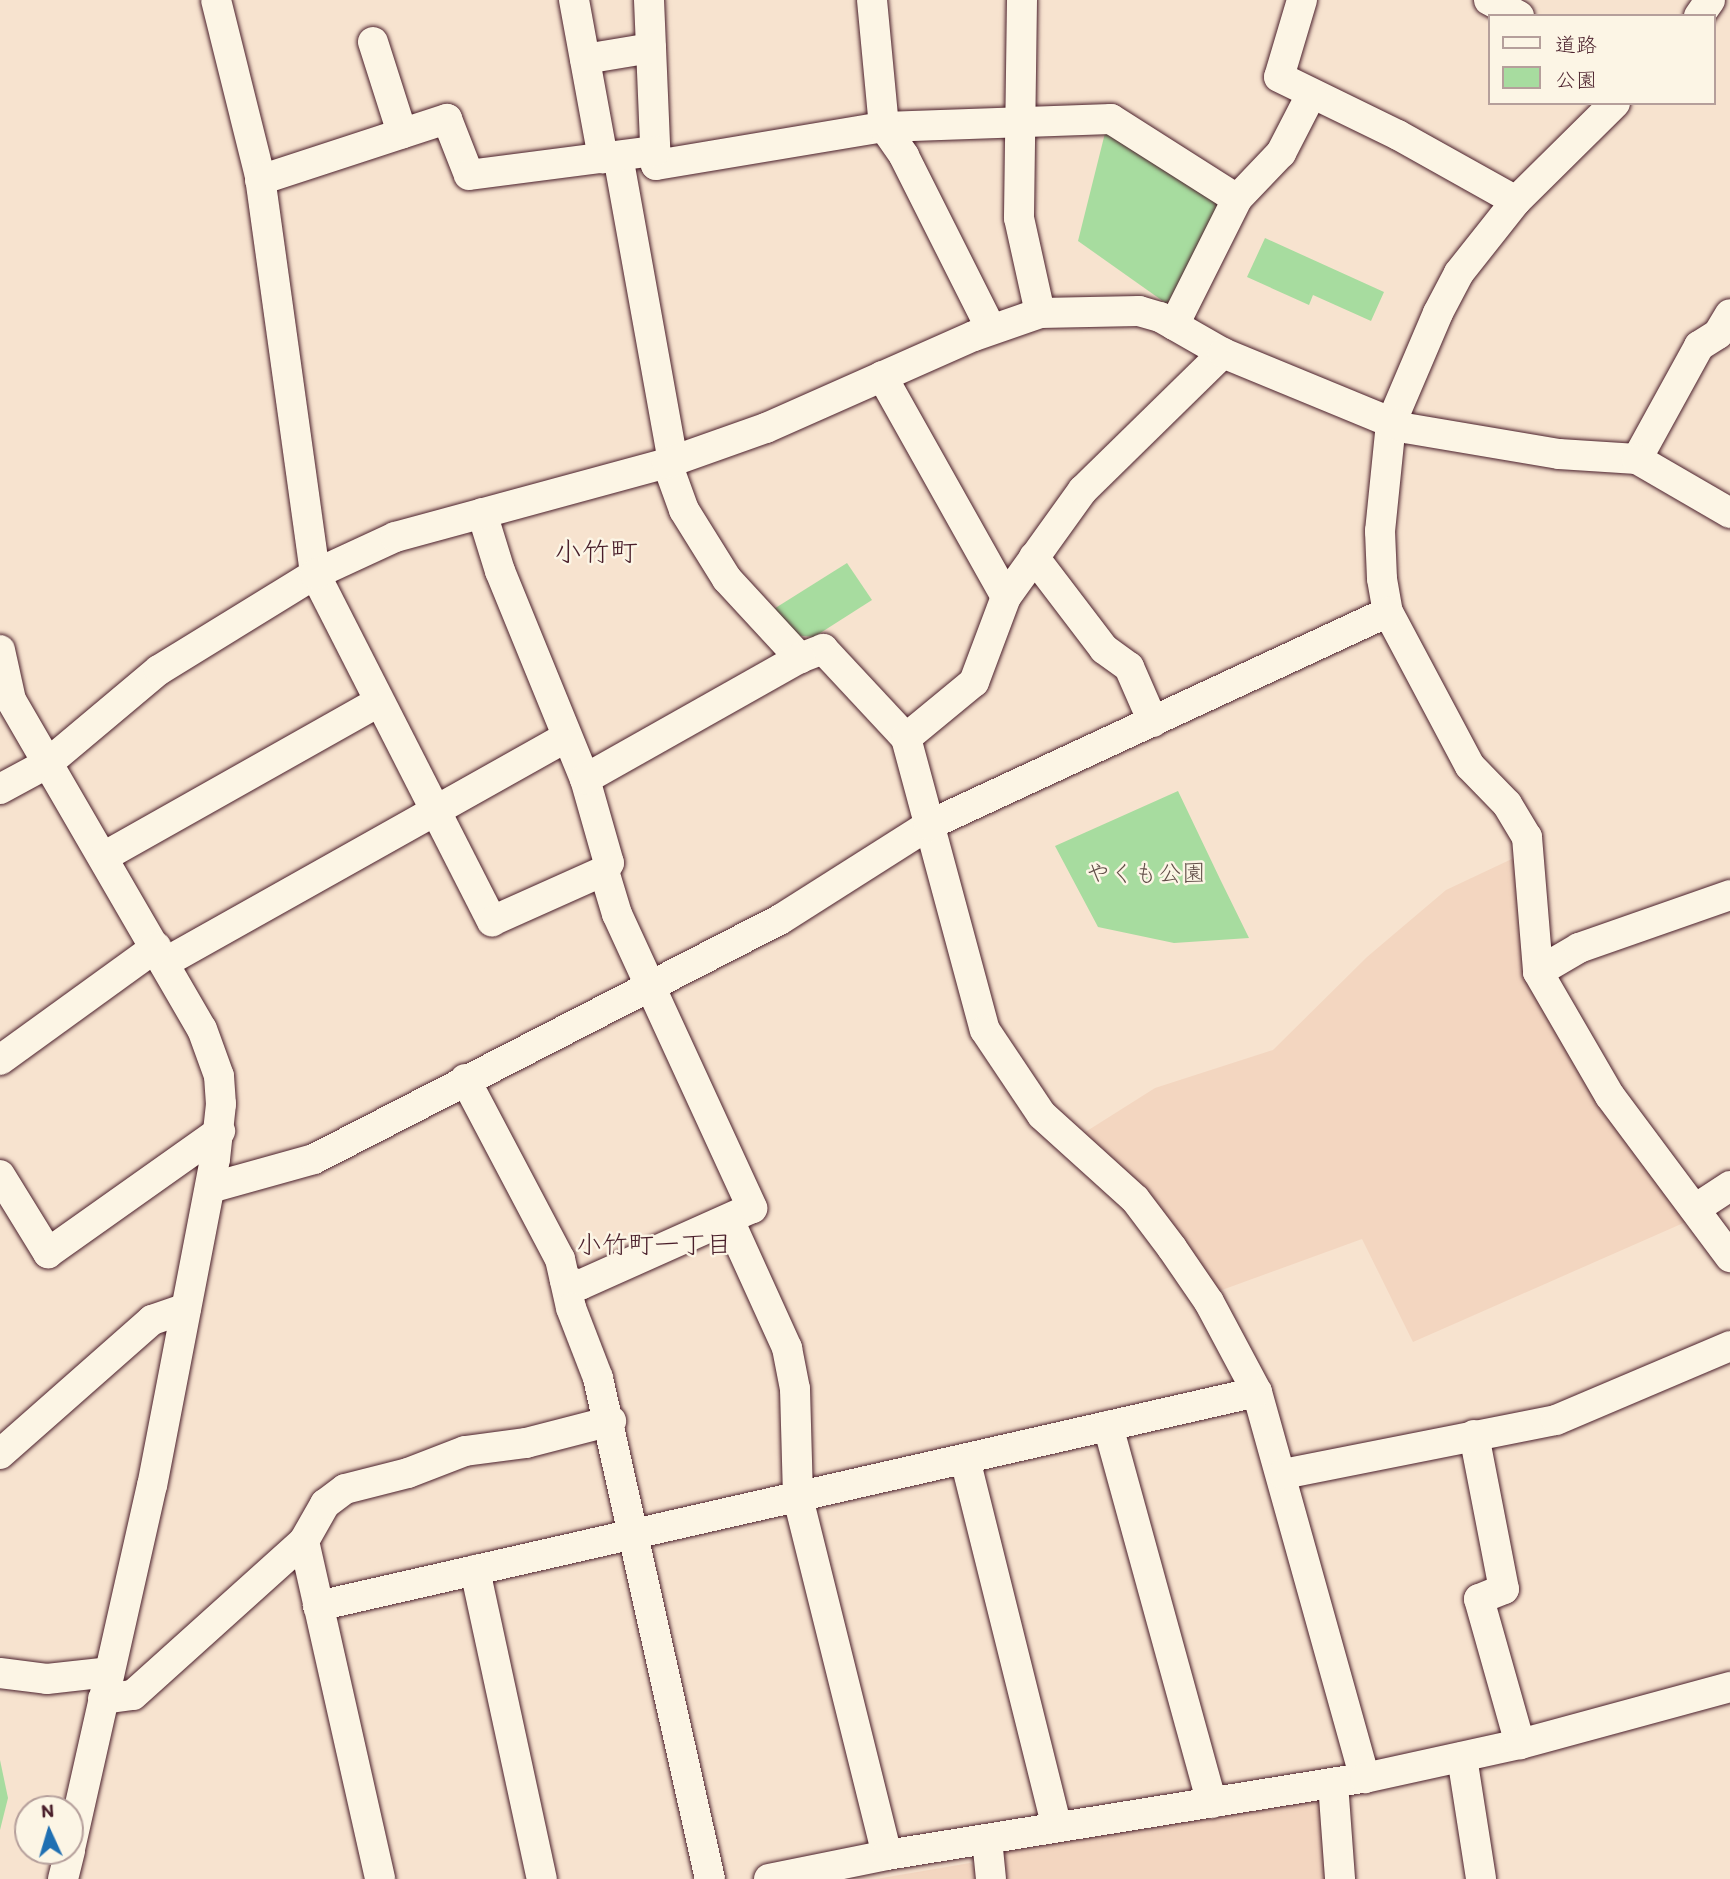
<!DOCTYPE html>
<meta charset="utf-8">
<style>
body{margin:0}
#map{position:relative;width:1730px;height:1879px;overflow:hidden;background:#f7e3cf;font-family:Itim,"Klee One",sans-serif}
div>[style]{position:absolute}
.built>*{inset:0;background:#f3d6c0}
.green>*{inset:0;background:#a7dc9f}
.roads{filter:drop-shadow(0 0 2px #4a1f2b) drop-shadow(0 0 2px #4a1f2b)}
.minor>*{height:30px;margin:-15px;padding:0 15px;transform-origin:15px;border-radius:15px;background:#fcf5e5}
span{translate:-50% -50%;white-space:nowrap;text-align:center;line-height:1.15;-webkit-text-stroke:5px #fcf5e5;paint-order:stroke}
.park-label{font-size:24px;color:#614e48}
.neighbourhood-label{font-size:26px;color:#4a1f2b}
.quarter-label{font-size:28px;color:#4a1f2b}
.legend{position:absolute;left:1488px;top:14px;width:228px;height:91px;box-sizing:border-box;background:#fcf5e5;border:2px solid #b59f9b;margin:0;padding:9px 12px;list-style:none;font-size:21px;color:#4a1f2b}
.legend li{display:flex;align-items:center;gap:14px;height:35px}
.legend b{width:35px;border:2px solid #b59f9b}
.north{position:absolute;left:14px;top:1795px;width:70px;height:70px;box-sizing:border-box;background:#fcf5e5;border:2px solid #b59f9b;border-radius:50%;rotate:356deg;font-size:19px;font-weight:700;line-height:28px;text-align:center;color:#4a1f2b}
.north::after{content:'';display:block;margin:auto;width:24px;height:32px;background:#1f6fb2;clip-path:polygon(50% 0,100% 100%,50% 72%,0 100%)}
</style>
<div id="map">
<div class="built">
<div style="clip-path:polygon(1516px 857px,1524px 966px,1688px 1221px,1413px 1342px,1362px 1239px,1211px 1294px,1079px 1136px,1155px 1088px,1273px 1050px,1367px 957px,1446px 890px)"></div>
<div style="clip-path:polygon(1322px 1798px,1333px 1879px,1000px 1879px,1001px 1851px)"></div>
<div style="clip-path:polygon(970px 1863px,979px 1869px,980px 1879px,876px 1879px)"></div>
</div>
<div class="green">
<div style="clip-path:polygon(1106px 129px,1223px 202px,1167px 304px,1078px 241px)"></div>
<div style="clip-path:polygon(1265px 238px,1384px 292px,1371px 321px,1313px 295px,1309px 305px,1247px 277px)"></div>
<div style="clip-path:polygon(847px 563px,872px 600px,814px 637px,793px 635px,769px 612px)"></div>
<div style="clip-path:polygon(1178px 791px,1220px 879px,1249px 938px,1174px 943px,1098px 927px,1055px 846px)"></div>
<div style="clip-path:polygon(0 1760px,8px 1798px,0 1830px)"></div>
</div>
<div class="roads">
<div class="minor">
<div style="left:216px;top:0;width:182px;rotate:76deg"></div>
<div style="left:260px;top:177px;width:401px;rotate:82.1deg"></div>
<div style="left:315px;top:574px;width:390px;rotate:63deg"></div>
<div style="left:492px;top:921px;width:123px;rotate:-24.1deg"></div>
<div style="left:574px;top:0;width:161px;rotate:79.6deg"></div>
<div style="left:649px;top:0;width:165px;rotate:87.6deg"></div>
<div style="left:656px;top:165px;width:231px;rotate:-9.5deg"></div>
<div style="left:884px;top:127px;width:227px;rotate:-2deg"></div>
<div style="left:1111px;top:119px;width:149px;rotate:32.4deg"></div>
<div style="left:872px;top:0;width:128px;rotate:84.6deg"></div>
<div style="left:884px;top:127px;width:35px;rotate:55deg"></div>
<div style="left:904px;top:156px;width:194px;rotate:63.3deg"></div>
<div style="left:1022px;top:0;width:218px;rotate:90.8deg"></div>
<div style="left:1019px;top:218px;width:97px;rotate:77.5deg"></div>
<div style="left:1302px;top:0;width:80px;rotate:106.6deg"></div>
<div style="left:1279px;top:77px;width:132px;rotate:26deg"></div>
<div style="left:1398px;top:135px;width:135px;rotate:29.2deg"></div>
<div style="left:1489px;top:0;width:34px;rotate:28deg"></div>
<div style="left:1699px;top:16px;width:19px;rotate:-55deg"></div>
<div style="left:373px;top:42px;width:96px;rotate:72.3deg"></div>
<div style="left:585px;top:59px;width:67px;rotate:-9.5deg"></div>
<div style="left:1615px;top:103px;width:139px;rotate:135.3deg"></div>
<div style="left:1516px;top:201px;width:92px;rotate:128.4deg"></div>
<div style="left:1459px;top:273px;width:45px;rotate:117.7deg"></div>
<div style="left:1438px;top:313px;width:120px;rotate:113.1deg"></div>
<div style="left:1391px;top:423px;width:109px;rotate:95.8deg"></div>
<div style="left:1380px;top:531px;width:48px;rotate:87.6deg"></div>
<div style="left:1382px;top:579px;width:34px;rotate:80deg"></div>
<div style="left:1388px;top:612px;width:174px;rotate:62deg"></div>
<div style="left:1470px;top:766px;width:53px;rotate:45.8deg"></div>
<div style="left:1507px;top:804px;width:39px;rotate:59deg"></div>
<div style="left:1527px;top:837px;width:135px;rotate:85.3deg"></div>
<div style="left:1538px;top:972px;width:143px;rotate:59.9deg"></div>
<div style="left:1610px;top:1096px;width:201px;rotate:53.3deg"></div>
<div style="left:618px;top:156px;width:310px;rotate:79.8deg"></div>
<div style="left:260px;top:180px;width:197px;rotate:-18.1deg"></div>
<div style="left:447px;top:119px;width:60px;rotate:68.6deg"></div>
<div style="left:469px;top:175px;width:188px;rotate:-7.4deg"></div>
<div style="left:1174px;top:325px;width:141px;rotate:-63.4deg"></div>
<div style="left:1237px;top:199px;width:64px;rotate:-46.3deg"></div>
<div style="left:1281px;top:153px;width:65px;rotate:-62.7deg"></div>
<div style="left:882px;top:376px;width:253px;rotate:60.7deg"></div>
<div style="left:1637px;top:459px;width:129px;rotate:-61.2deg"></div>
<div style="left:1699px;top:346px;width:22px;rotate:-32deg"></div>
<div style="left:1718px;top:334px;width:23px;rotate:-59deg"></div>
<div style="left:667px;top:463px;width:50px;rotate:70.1deg"></div>
<div style="left:684px;top:510px;width:81px;rotate:58.1deg"></div>
<div style="left:727px;top:579px;width:108px;rotate:47.3deg"></div>
<div style="left:800px;top:658px;width:25px;rotate:-21deg"></div>
<div style="left:823px;top:649px;width:122px;rotate:47deg"></div>
<div style="left:906px;top:738px;width:302px;rotate:74.9deg"></div>
<div style="left:985px;top:1030px;width:102px;rotate:56.2deg"></div>
<div style="left:1042px;top:1115px;width:125px;rotate:42.1deg"></div>
<div style="left:1135px;top:1199px;width:61px;rotate:52.9deg"></div>
<div style="left:1172px;top:1248px;width:65px;rotate:55.6deg"></div>
<div style="left:1209px;top:1302px;width:102px;rotate:61.9deg"></div>
<div style="left:1257px;top:1392px;width:401px;rotate:74.4deg"></div>
<div style="left:482px;top:513px;width:61px;rotate:72.8deg"></div>
<div style="left:500px;top:571px;width:225px;rotate:67.8deg"></div>
<div style="left:585px;top:779px;width:87px;rotate:74.1deg"></div>
<div style="left:609px;top:863px;width:9px;rotate:122deg"></div>
<div style="left:604px;top:871px;width:45px;rotate:73.2deg"></div>
<div style="left:617px;top:914px;width:324px;rotate:65.3deg"></div>
<div style="left:752px;top:1208px;width:188px;rotate:155.9deg"></div>
<div style="left:580px;top:1285px;width:16px;rotate:-162deg"></div>
<div style="left:1034px;top:557px;width:116px;rotate:52.7deg"></div>
<div style="left:1104px;top:649px;width:31px;rotate:36deg"></div>
<div style="left:1129px;top:667px;width:60px;rotate:66.4deg"></div>
<div style="left:0;top:650px;width:51px;rotate:77.6deg"></div>
<div style="left:11px;top:700px;width:380px;rotate:59.9deg"></div>
<div style="left:202px;top:1029px;width:50px;rotate:70.1deg"></div>
<div style="left:219px;top:1076px;width:28px;rotate:86deg"></div>
<div style="left:221px;top:1104px;width:55px;rotate:96.2deg"></div>
<div style="left:215px;top:1159px;width:332px;rotate:100.9deg"></div>
<div style="left:152px;top:1485px;width:373px;rotate:102.7deg"></div>
<div style="left:906px;top:738px;width:88px;rotate:-39.5deg"></div>
<div style="left:974px;top:682px;width:91px;rotate:-69.4deg"></div>
<div style="left:1006px;top:597px;width:132px;rotate:-54.3deg"></div>
<div style="left:1083px;top:490px;width:196px;rotate:-44.4deg"></div>
<div style="left:585px;top:779px;width:247px;rotate:-29.4deg"></div>
<div style="left:0;top:789px;width:55px;rotate:-28.4deg"></div>
<div style="left:48px;top:763px;width:145px;rotate:-40deg"></div>
<div style="left:159px;top:670px;width:183px;rotate:-31.6deg"></div>
<div style="left:315px;top:574px;width:88px;rotate:-24.8deg"></div>
<div style="left:395px;top:537px;width:282px;rotate:-15.2deg"></div>
<div style="left:667px;top:463px;width:105px;rotate:-19.5deg"></div>
<div style="left:766px;top:428px;width:227px;rotate:-23.9deg"></div>
<div style="left:974px;top:336px;width:70px;rotate:-19.2deg"></div>
<div style="left:1040px;top:313px;width:99px;rotate:-1.2deg"></div>
<div style="left:1139px;top:311px;width:22px;rotate:16deg"></div>
<div style="left:1160px;top:317px;width:73px;rotate:29.7deg"></div>
<div style="left:1223px;top:353px;width:197px;rotate:22.4deg"></div>
<div style="left:1405px;top:428px;width:156px;rotate:9.6deg"></div>
<div style="left:1559px;top:454px;width:78px;rotate:3.7deg"></div>
<div style="left:1637px;top:459px;width:108px;rotate:30.1deg"></div>
<div style="left:105px;top:856px;width:313px;rotate:-29.4deg"></div>
<div style="left:164px;top:963px;width:462px;rotate:-29.3deg"></div>
<div style="left:1538px;top:972px;width:48px;rotate:-30.3deg"></div>
<div style="left:1579px;top:948px;width:160px;rotate:-19.3deg"></div>
<div style="left:0;top:1060px;width:193px;rotate:-35.9deg"></div>
<div style="left:465px;top:1079px;width:204px;rotate:62.2deg"></div>
<div style="left:560px;top:1259px;width:50px;rotate:77.3deg"></div>
<div style="left:571px;top:1308px;width:75px;rotate:68.9deg"></div>
<div style="left:598px;top:1378px;width:513px;rotate:77.4deg"></div>
<div style="left:0;top:1175px;width:92px;rotate:58.4deg"></div>
<div style="left:48px;top:1253px;width:211px;rotate:-35.3deg"></div>
<div style="left:210px;top:1188px;width:108px;rotate:-15.6deg"></div>
<div style="left:314px;top:1159px;width:525px;rotate:-27.2deg"></div>
<div style="left:781px;top:919px;width:175px;rotate:-32.4deg"></div>
<div style="left:929px;top:825px;width:506px;rotate:-24.89deg"></div>
<div style="left:1695px;top:1209px;width:42px;rotate:-33.3deg"></div>
<div style="left:729px;top:1220px;width:141px;rotate:65.6deg"></div>
<div style="left:787px;top:1348px;width:42px;rotate:79deg"></div>
<div style="left:795px;top:1389px;width:109px;rotate:88.4deg"></div>
<div style="left:798px;top:1498px;width:368px;rotate:76deg"></div>
<div style="left:1108px;top:1426px;width:391px;rotate:74.6deg"></div>
<div style="left:1474px;top:1435px;width:157px;rotate:79deg"></div>
<div style="left:1504px;top:1589px;width:27px;rotate:158deg"></div>
<div style="left:1479px;top:1599px;width:151px;rotate:74.2deg"></div>
<div style="left:0;top:1454px;width:203px;rotate:-41.4deg"></div>
<div style="left:152px;top:1320px;width:36px;rotate:-19deg"></div>
<div style="left:965px;top:1459px;width:379px;rotate:76deg"></div>
<div style="left:1283px;top:1474px;width:278px;rotate:-11.2deg"></div>
<div style="left:1556px;top:1420px;width:189px;rotate:-23deg"></div>
<div style="left:304px;top:1541px;width:346px;rotate:77.3deg"></div>
<div style="left:475px;top:1570px;width:316px;rotate:77.8deg"></div>
<div style="left:318px;top:1606px;width:963px;rotate:-12.84deg"></div>
<div style="left:0;top:1673px;width:47px;rotate:7.3deg"></div>
<div style="left:47px;top:1679px;width:62px;rotate:-6.4deg"></div>
<div style="left:103px;top:1699px;width:30px;rotate:-8deg"></div>
<div style="left:133px;top:1695px;width:230px;rotate:-42deg"></div>
<div style="left:304px;top:1541px;width:43px;rotate:-60.4deg"></div>
<div style="left:325px;top:1504px;width:25px;rotate:-37deg"></div>
<div style="left:345px;top:1489px;width:65px;rotate:-14.3deg"></div>
<div style="left:408px;top:1473px;width:61px;rotate:-21.1deg"></div>
<div style="left:465px;top:1451px;width:62px;rotate:-7.5deg"></div>
<div style="left:526px;top:1443px;width:88px;rotate:-14.5deg"></div>
<div style="left:1462px;top:1757px;width:123px;rotate:81.1deg"></div>
<div style="left:1333px;top:1783px;width:96px;rotate:85.8deg"></div>
<div style="left:987px;top:1839px;width:40px;rotate:84.3deg"></div>
<div style="left:63px;top:1879px;width:29px;rotate:-76deg"></div>
<div style="left:769px;top:1879px;width:120px;rotate:-11.5deg"></div>
<div style="left:887px;top:1855px;width:484px;rotate:-9.2deg"></div>
<div style="left:1365px;top:1778px;width:159px;rotate:-12.4deg"></div>
<div style="left:1520px;top:1744px;width:218px;rotate:-15.2deg"></div>
</div>
</div>
<div class="park-label">
<span style="left:1146px;top:873px">やくも公園</span>
</div>
<div class="neighbourhood-label">
<span style="left:654px;top:1245px">小竹町一丁目</span>
</div>
<div class="quarter-label">
<span style="left:596px;top:551px">小竹町</span>
</div>
<ul class="legend">
<li><b style="height:9px;background:#fcf5e5"></b>道路</li>
<li><b style="height:19px;background:#a7dc9f"></b>公園</li>
</ul>
<div class="north">N</div>
</div>
